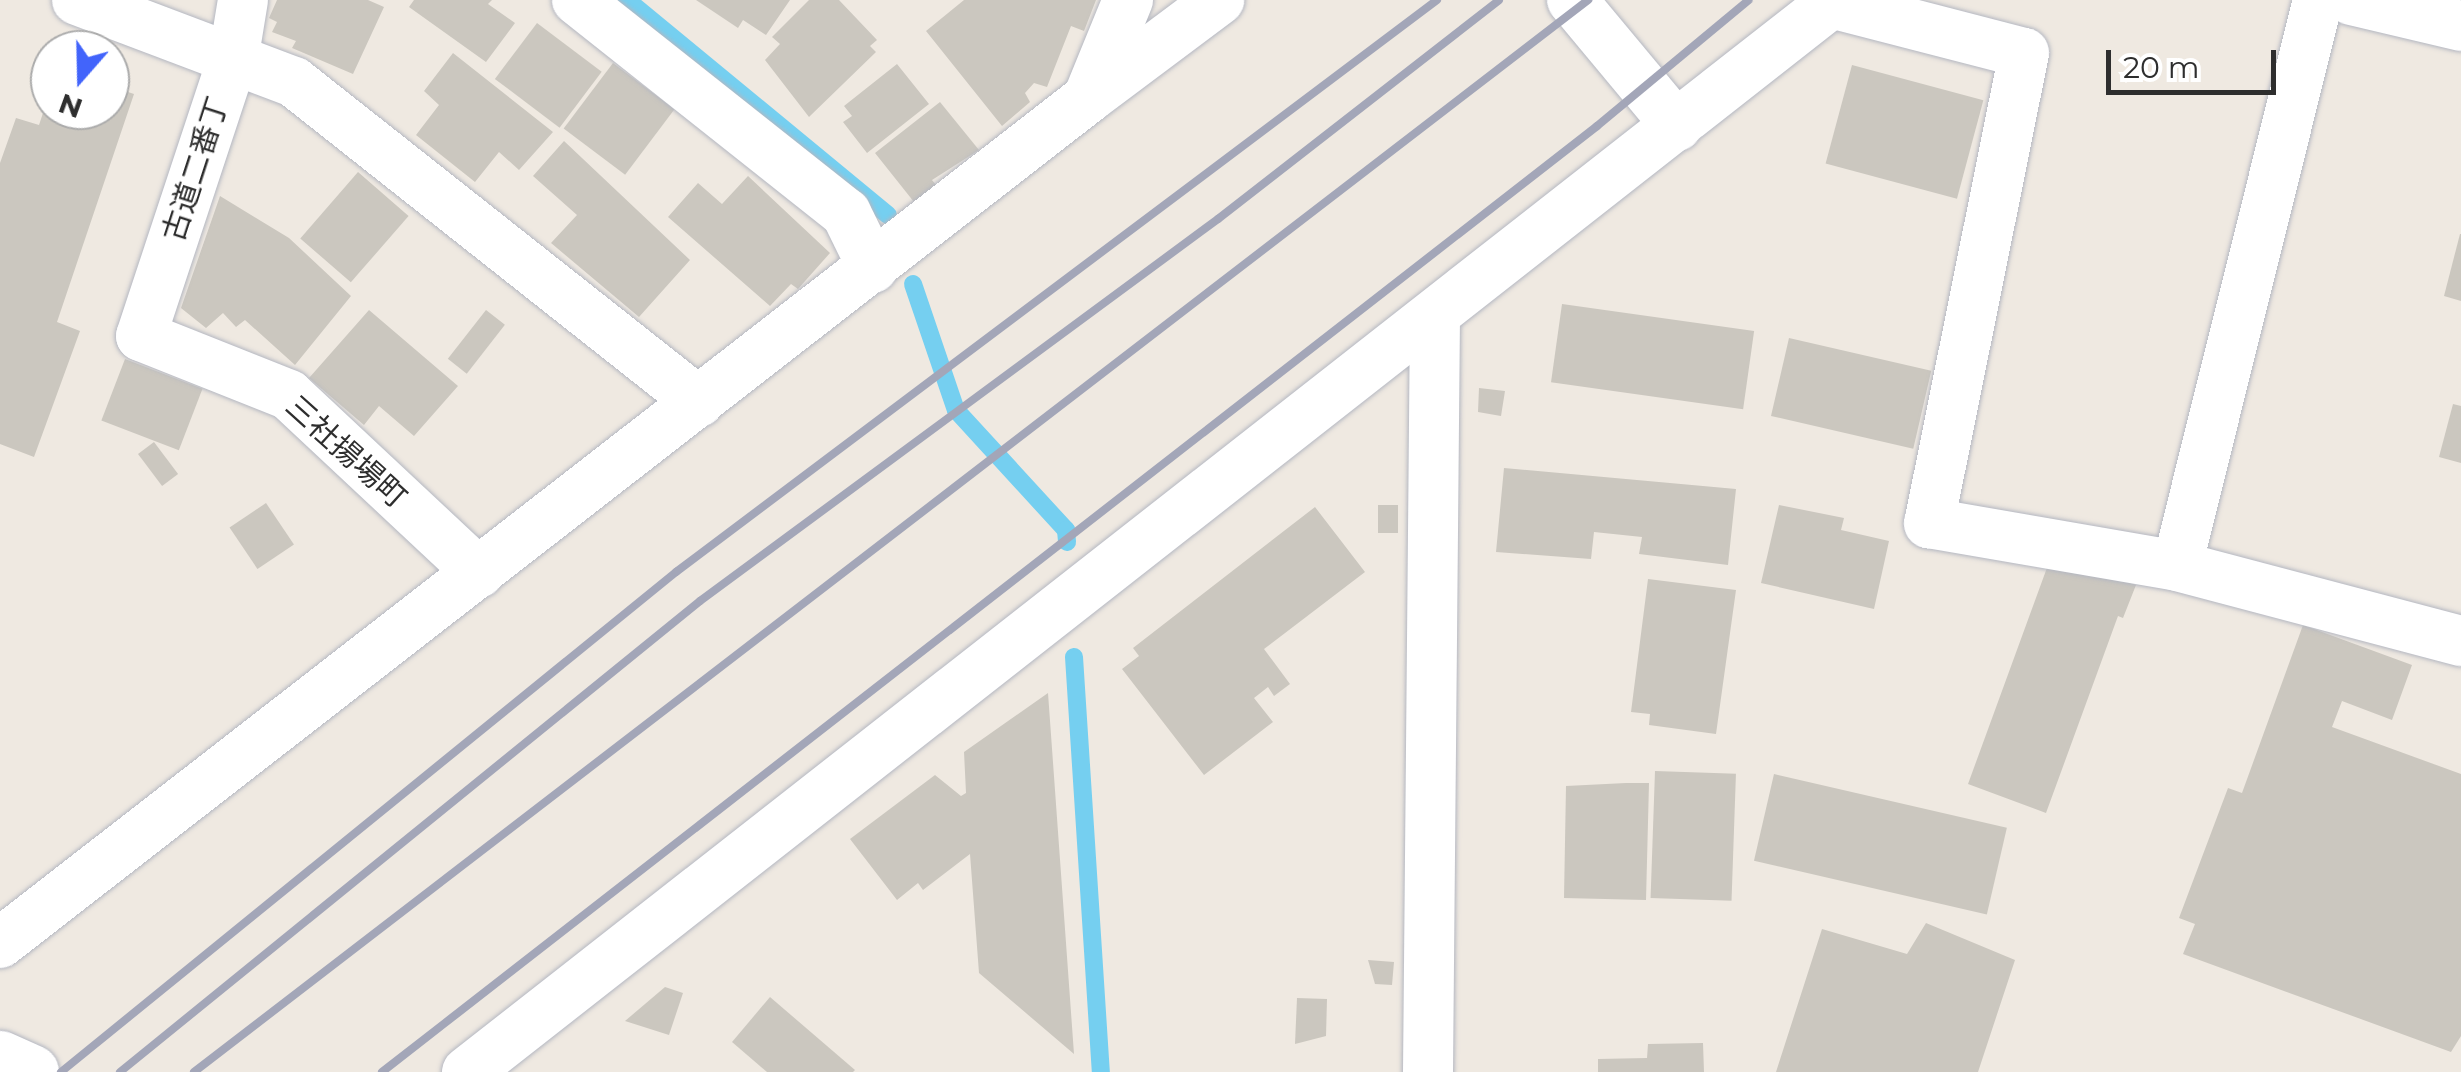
<!DOCTYPE html>
<meta charset="utf-8">
<style>
body{margin:0}
#map{position:relative;width:2461px;height:1072px;overflow:hidden;background:#efe9e1;font-family:Montserrat,"Noto Sans JP",sans-serif}
div>[style]{position:absolute}
.stream>*{height:18px;margin:-9px;padding:0 9px;transform-origin:9px;border-radius:9px;background:#75cff0}
.building>*{inset:0;background:#cbc7bf;transform-origin:0 0}
.roads{filter:drop-shadow(0 0 2px #b4b7c1) drop-shadow(0 0 2px #b4b7c1)}
.minor>*{height:50px;margin:-25px;padding:0 25px;transform-origin:25px;border-radius:25px;background:#fff}
.secondary>*{height:55px;margin:-27.5px;padding:0 27.5px;transform-origin:27.5px;border-radius:27.5px;background:#fff}
.rail>*{height:8px;margin:-4px;padding:0 4px;transform-origin:4px;border-radius:4px;background:#a3a6b8}
span{translate:-50% -50%;white-space:nowrap;text-align:center;line-height:1.15;-webkit-text-stroke:10px #fff;paint-order:stroke}
.street-label{font-size:30px;color:#2e2e2e}
.north{position:absolute;left:30px;top:30px;width:100px;height:100px;box-sizing:border-box;background:#fff;border:2px solid #ababab;border-radius:50%;rotate:200deg;font-size:28px;font-weight:700;line-height:40px;text-align:center;color:#2e2e2e}
.north::after{content:'';display:block;margin:auto;width:35px;height:45px;background:#4264fb;clip-path:polygon(50% 0,100% 100%,50% 72%,0 100%)}
.scale{position:absolute;left:2106px;top:50px;width:170px;height:45px;box-sizing:border-box;border:5px solid #2e2e2e;border-top:0;padding-left:12px;font-size:30px;line-height:35px;white-space:nowrap;color:#2e2e2e;-webkit-text-stroke:8px #fff;paint-order:stroke}
</style>
<div id="map">
<div class="stream">
<div style="left:627px;top:0;width:338px;rotate:39.5deg"></div>
<div style="left:913px;top:284px;width:133px;rotate:71.2deg"></div>
<div style="left:956px;top:410px;width:163px;rotate:47.5deg"></div>
<div style="left:1066px;top:530px;width:12px;rotate:85deg"></div>
<div style="left:1074px;top:657px;width:416px;rotate:86.3deg"></div>
</div>
<div class="building">
<div style="clip-path:polygon(277px 0,368px 0,384px 7px,353px 74px,292px 48px,296px 41px,272px 32px,277px 22px,269px 18px)"></div>
<div style="clip-path:polygon(414px 0,492px 0,488px 4px,515px 23px,486px 62px,409px 7px)"></div>
<div style="clip-path:polygon(696px 0,790px 0,766px 35px,743px 20px,738px 28px)"></div>
<div style="clip-path:polygon(809px 0,839px 0,877px 40px,870px 46px,876px 52px,809px 117px,765px 60px,780px 44px,772px 37px)"></div>
<div style="clip-path:polygon(964px 0,1096px 0,1084px 31px,1071px 26px,1047px 87px,1034px 83px,1025px 93px,1030px 102px,1002px 126px,926px 31px)"></div>
<div style="left:537px;top:23px;width:81px;height:70px;rotate:37deg"></div>
<div style="clip-path:polygon(453px 53px,553px 132px,519px 170px,499px 152px,475px 182px,416px 135px,439px 105px,424px 91px)"></div>
<div style="left:613px;top:63px;width:77px;height:82px;rotate:37deg"></div>
<div style="clip-path:polygon(897px 64px,929px 104px,867px 153px,843px 122px,852px 116px,844px 106px)"></div>
<div style="left:1852px;top:65px;width:136px;height:102px;rotate:15deg"></div>
<div style="clip-path:polygon(110px 86px,134px 94px,57px 322px,80px 331px,34px 457px,0 444px,0 163px,16px 118px,39px 125px,49px 95px,50px 110px,110px 110px)"></div>
<div style="clip-path:polygon(940px 102px,979px 150px,932px 180px,936px 185px,914px 202px,875px 153px)"></div>
<div style="clip-path:polygon(564px 141px,690px 260px,639px 317px,551px 243px,577px 215px,533px 176px)"></div>
<div style="left:358px;top:172px;width:67px;height:88px;rotate:41deg"></div>
<div style="clip-path:polygon(748px 176px,830px 253px,798px 289px,791px 284px,770px 306px,668px 217px,698px 183px,722px 204px)"></div>
<div style="clip-path:polygon(220px 196px,289px 238px,351px 296px,295px 365px,245px 320px,236px 327px,223px 313px,206px 328px,181px 308px)"></div>
<div style="clip-path:polygon(2460px 234px,2461px 234px,2461px 301px,2444px 296px)"></div>
<div style="left:1562px;top:304px;width:194px;height:79px;rotate:8deg"></div>
<div style="clip-path:polygon(369px 310px,458px 386px,414px 436px,379px 406px,364px 425px,309px 378px)"></div>
<div style="left:486px;top:310px;width:24px;height:62px;rotate:38deg"></div>
<div style="left:1789px;top:338px;width:146px;height:80px;rotate:13deg"></div>
<div style="left:125px;top:359px;width:83px;height:66px;rotate:21deg"></div>
<div style="clip-path:polygon(1479px 388px,1505px 391px,1501px 416px,1478px 412px)"></div>
<div style="clip-path:polygon(2453px 404px,2461px 406px,2461px 463px,2439px 457px)"></div>
<div style="left:154px;top:442px;width:40px;height:20px;rotate:53deg"></div>
<div style="clip-path:polygon(1504px 468px,1736px 489px,1728px 565px,1639px 554px,1642px 537px,1594px 532px,1591px 559px,1496px 552px)"></div>
<div style="left:266px;top:503px;width:50px;height:44px;rotate:56deg"></div>
<div style="left:1378px;top:505px;width:20px;height:28px"></div>
<div style="clip-path:polygon(1779px 505px,1844px 518px,1841px 530px,1889px 541px,1874px 609px,1761px 583px)"></div>
<div style="clip-path:polygon(1315px 507px,1365px 572px,1264px 649px,1290px 684px,1274px 696px,1268px 687px,1254px 698px,1273px 722px,1204px 775px,1122px 669px,1139px 656px,1133px 648px)"></div>
<div style="clip-path:polygon(2052px 554px,2136px 585px,2123px 618px,2118px 616px,2046px 813px,1968px 784px)"></div>
<div style="clip-path:polygon(1648px 579px,1736px 590px,1716px 734px,1649px 725px,1650px 714px,1631px 712px)"></div>
<div style="clip-path:polygon(2303px 625px,2412px 665px,2392px 720px,2342px 701px,2332px 727px,2461px 774px,2461px 1036px,2451px 1052px,2183px 954px,2195px 924px,2179px 918px,2228px 788px,2242px 793px)"></div>
<div style="clip-path:polygon(1048px 693px,1074px 1054px,979px 973px,970px 854px,923px 890px,918px 883px,897px 900px,850px 839px,935px 775px,961px 796px,966px 793px,964px 752px)"></div>
<div style="left:1655px;top:771px;width:81px;height:127px;rotate:2deg"></div>
<div style="left:1774px;top:774px;width:239px;height:89px;rotate:13deg"></div>
<div style="clip-path:polygon(1626px 783px,1649px 783px,1646px 900px,1564px 898px,1566px 786px)"></div>
<div style="clip-path:polygon(1926px 923px,2015px 960px,1978px 1072px,1776px 1072px,1822px 929px,1907px 954px)"></div>
<div style="clip-path:polygon(1368px 960px,1394px 962px,1392px 985px,1375px 984px)"></div>
<div style="clip-path:polygon(665px 987px,683px 993px,669px 1035px,625px 1021px)"></div>
<div style="clip-path:polygon(770px 997px,855px 1070px,853px 1072px,767px 1072px,732px 1042px)"></div>
<div style="clip-path:polygon(1297px 998px,1327px 999px,1326px 1036px,1295px 1044px)"></div>
<div style="clip-path:polygon(1703px 1043px,1704px 1072px,1598px 1072px,1598px 1059px,1647px 1058px,1648px 1044px)"></div>
</div>
<div class="roads">
<div class="minor">
<div style="left:77px;top:0;width:232px;rotate:20.7deg"></div>
<div style="left:294px;top:82px;width:516px;rotate:38.31deg"></div>
<div style="left:243px;top:0;width:56px;rotate:99.3deg"></div>
<div style="left:234px;top:55px;width:296px;rotate:108.3deg"></div>
<div style="left:141px;top:336px;width:159px;rotate:21.7deg"></div>
<div style="left:289px;top:395px;width:260px;rotate:43.1deg"></div>
<div style="left:577px;top:0;width:343px;rotate:38.4deg"></div>
<div style="left:846px;top:213px;width:61px;rotate:63.9deg"></div>
<div style="left:1572px;top:0;width:164px;rotate:50.2deg"></div>
<div style="left:2318px;top:0;width:583px;rotate:103.99deg"></div>
<div style="left:2177px;top:566px;width:294px;rotate:14.8deg"></div>
<div style="left:2351px;top:0;width:113px;rotate:13.3deg"></div>
<div style="left:1831px;top:3px;width:199px;rotate:14.5deg"></div>
<div style="left:2024px;top:53px;width:480px;rotate:101.4deg"></div>
<div style="left:1929px;top:523px;width:252px;rotate:9.8deg"></div>
<div style="left:1088px;top:98px;width:164px;rotate:-36.8deg"></div>
<div style="left:0;top:943px;width:1378px;rotate:-37.83deg"></div>
<div style="left:1088px;top:98px;width:106px;rotate:-67.8deg"></div>
<div style="left:467px;top:1072px;width:1738px;rotate:-38.08deg"></div>
<div style="left:1428px;top:1072px;width:754px;rotate:-89.47deg"></div>
</div>
<div class="secondary">
<div style="left:0;top:1058px;width:34px;rotate:24deg"></div>
</div>
</div>
<div class="rail">
<div style="left:61px;top:1072px;width:793px;rotate:-39.11deg"></div>
<div style="left:676px;top:572px;width:952px;rotate:-36.93deg"></div>
<div style="left:120px;top:1072px;width:747px;rotate:-39.08deg"></div>
<div style="left:700px;top:601px;width:644px;rotate:-36.41deg"></div>
<div style="left:1218px;top:219px;width:356px;rotate:-37.9deg"></div>
<div style="left:194px;top:1072px;width:1759px;rotate:-37.56deg"></div>
<div style="left:382px;top:1072px;width:1540px;rotate:-37.9deg"></div>
<div style="left:1597px;top:126px;width:197px;rotate:-39.7deg"></div>
</div>
<div class="street-label">
<span style="left:196px;top:169px;rotate:-72deg">古道二番丁</span>
<span style="left:346px;top:452px;rotate:42deg">三社揚場町</span>
</div>
<div class="north">N</div>
<div class="scale">20 m</div>
</div>
